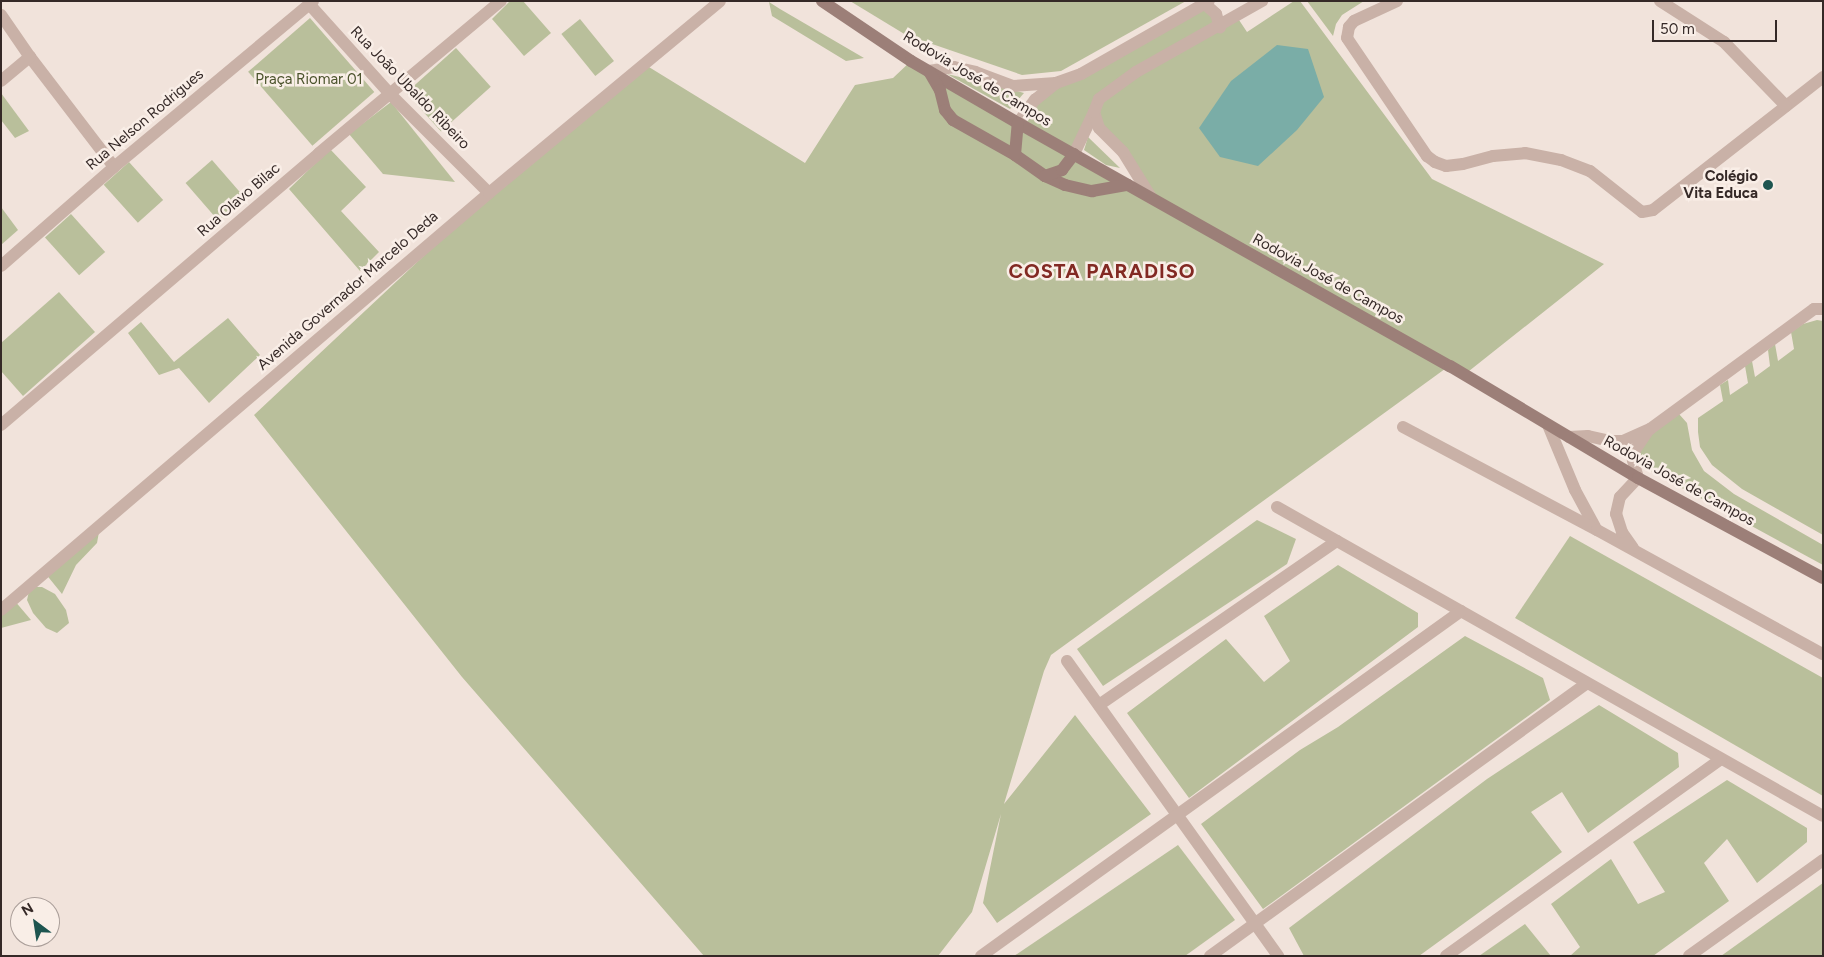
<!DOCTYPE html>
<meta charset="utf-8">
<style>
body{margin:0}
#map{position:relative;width:1824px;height:957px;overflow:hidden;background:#f1e3db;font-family:Figtree,sans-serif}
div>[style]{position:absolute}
.green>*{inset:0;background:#b9bf9b;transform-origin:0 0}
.water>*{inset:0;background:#7aada7}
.street>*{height:12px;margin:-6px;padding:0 6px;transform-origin:6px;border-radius:6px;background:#c9b1a7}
.secondary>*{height:12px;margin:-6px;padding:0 6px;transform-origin:6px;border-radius:6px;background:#9c7f78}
.dots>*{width:14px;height:14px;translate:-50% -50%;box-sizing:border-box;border:2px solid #f9eee7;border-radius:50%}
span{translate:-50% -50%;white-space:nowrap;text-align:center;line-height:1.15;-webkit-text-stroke:5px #f9eee7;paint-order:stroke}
.street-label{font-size:15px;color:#352927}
.park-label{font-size:15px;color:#4b532c}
.poi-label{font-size:15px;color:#352927;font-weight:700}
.right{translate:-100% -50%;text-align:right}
.district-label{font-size:20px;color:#822923;font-weight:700;letter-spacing:1px}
.frame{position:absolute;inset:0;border:2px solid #352927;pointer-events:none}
.north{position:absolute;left:10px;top:897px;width:50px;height:50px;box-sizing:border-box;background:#f9eee7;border:1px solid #ab9f9a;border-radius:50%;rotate:329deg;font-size:14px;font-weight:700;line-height:20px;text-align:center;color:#352927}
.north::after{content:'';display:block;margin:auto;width:18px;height:22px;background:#1e5550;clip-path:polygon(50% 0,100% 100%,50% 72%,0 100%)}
.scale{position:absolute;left:1652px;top:20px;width:125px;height:22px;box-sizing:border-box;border:2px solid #352927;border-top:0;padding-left:6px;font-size:15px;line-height:18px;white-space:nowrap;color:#352927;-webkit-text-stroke:4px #f9eee7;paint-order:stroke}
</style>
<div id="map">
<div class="green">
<div style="clip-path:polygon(510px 1px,523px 1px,551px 33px,524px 56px,492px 19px)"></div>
<div style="clip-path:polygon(850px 1px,1186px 1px,1061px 71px,1022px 75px,906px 35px)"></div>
<div style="clip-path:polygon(evenodd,1294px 1px,1300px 1px,1432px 179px,1604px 264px,1464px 375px,1449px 366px,1051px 655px,1044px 671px,1004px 804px,1075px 715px,1151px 814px,997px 923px,983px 903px,1001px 814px,972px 912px,938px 956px,704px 956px,462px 677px,254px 415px,509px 176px,644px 64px,805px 163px,855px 85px,893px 78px,911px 61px,1018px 123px,1035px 100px,1205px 4px,1218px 18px,1237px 17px,1247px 32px,1294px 1px,1094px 113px,1151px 198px,1074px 155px,1094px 113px)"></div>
<div style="clip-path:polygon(1307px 1px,1364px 1px,1342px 15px,1336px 24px,1333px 36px)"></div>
<div style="clip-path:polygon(769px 2px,780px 9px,864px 58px,846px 61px,772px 16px)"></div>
<div style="left:310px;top:18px;width:98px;height:82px;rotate:49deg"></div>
<div style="left:580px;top:19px;width:54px;height:24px;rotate:51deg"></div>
<div style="left:456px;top:48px;width:52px;height:67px;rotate:48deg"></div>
<div style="clip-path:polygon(947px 74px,998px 86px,1024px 93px,1010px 109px)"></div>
<div style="clip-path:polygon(1px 93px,29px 131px,15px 138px,1px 120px)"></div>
<div style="clip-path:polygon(391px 102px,455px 182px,383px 174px,349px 134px)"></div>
<div style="clip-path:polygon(1088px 137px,1120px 168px,1106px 165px,1084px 150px)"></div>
<div style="clip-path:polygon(330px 149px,366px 187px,341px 211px,379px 252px,360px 271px,289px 189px)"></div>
<div style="left:212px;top:160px;width:50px;height:35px;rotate:49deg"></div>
<div style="left:129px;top:162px;width:51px;height:34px;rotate:48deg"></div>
<div style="clip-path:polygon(1px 207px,18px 230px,1px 245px)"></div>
<div style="left:71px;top:214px;width:51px;height:35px;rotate:48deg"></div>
<div style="clip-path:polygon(59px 292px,95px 332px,23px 396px,1px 371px,1px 343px)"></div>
<div style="clip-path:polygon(228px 318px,260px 355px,209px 403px,179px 368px,159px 375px,128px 333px,141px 322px,174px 362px)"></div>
<div style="clip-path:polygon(1817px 320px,1823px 321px,1823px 535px,1742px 489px,1712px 465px,1700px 447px,1698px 432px,1698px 418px,1723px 401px,1720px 385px,1728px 380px,1730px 395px,1748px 383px,1745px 366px,1752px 361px,1755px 377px,1770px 366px,1768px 350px,1775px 344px,1778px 361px,1794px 349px,1791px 332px,1803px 324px)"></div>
<div style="clip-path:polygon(1679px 414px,1687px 423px,1692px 450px,1704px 471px,1734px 494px,1823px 545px,1823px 565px,1638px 464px,1638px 449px,1651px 432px)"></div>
<div style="clip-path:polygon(1257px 520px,1296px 539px,1287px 564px,1103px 686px,1077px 649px)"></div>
<div style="clip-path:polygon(99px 532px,97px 543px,76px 565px,62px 594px,45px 573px)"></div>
<div style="clip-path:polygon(1570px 536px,1823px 678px,1823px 796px,1515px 618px)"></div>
<div style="clip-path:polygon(1338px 565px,1418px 613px,1418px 627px,1189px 798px,1127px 713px,1226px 639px,1264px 682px,1290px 661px,1264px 616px)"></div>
<div style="clip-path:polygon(30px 587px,42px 587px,55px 594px,66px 610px,69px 623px,57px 633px,46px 628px,33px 613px,27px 600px)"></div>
<div style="clip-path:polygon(14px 600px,31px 620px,1px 628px,1px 610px)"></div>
<div style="clip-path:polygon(1465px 636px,1543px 678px,1550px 700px,1263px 909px,1201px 824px,1300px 750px,1338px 727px)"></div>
<div style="clip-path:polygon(1599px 705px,1678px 753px,1679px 767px,1588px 833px,1562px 792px,1531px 812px,1562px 852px,1419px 956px,1304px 956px,1289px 928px,1487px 779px)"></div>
<div style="clip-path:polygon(1727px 780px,1807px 828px,1807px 842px,1757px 883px,1727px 839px,1704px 863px,1729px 901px,1653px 956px,1570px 956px,1580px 947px,1551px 904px,1611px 859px,1638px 904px,1665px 892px,1633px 842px)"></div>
<div style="clip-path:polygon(1178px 845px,1235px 920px,1185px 956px,1014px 956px)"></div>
<div style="clip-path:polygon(1823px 883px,1823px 956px,1721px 956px)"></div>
<div style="clip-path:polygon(1525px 924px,1551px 956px,1479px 956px)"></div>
</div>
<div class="water">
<div style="clip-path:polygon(1277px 45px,1308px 49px,1324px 97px,1297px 130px,1258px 166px,1220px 157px,1199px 128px,1231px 81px)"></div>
</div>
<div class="street">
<div style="left:1397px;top:1px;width:47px;rotate:155.1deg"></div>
<div style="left:1354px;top:21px;width:8px;rotate:130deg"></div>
<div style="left:1349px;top:27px;width:11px;rotate:100deg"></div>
<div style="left:1347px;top:38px;width:143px;rotate:55.9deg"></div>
<div style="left:1427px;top:156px;width:10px;rotate:37deg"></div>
<div style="left:1435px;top:162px;width:12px;rotate:20deg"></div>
<div style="left:1446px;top:166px;width:17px;rotate:-7deg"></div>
<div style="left:1463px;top:164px;width:31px;rotate:-15deg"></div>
<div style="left:1493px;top:156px;width:32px;rotate:-5deg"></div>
<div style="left:1525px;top:153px;width:37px;rotate:11deg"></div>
<div style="left:1561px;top:160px;width:31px;rotate:21deg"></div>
<div style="left:1590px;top:171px;width:66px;rotate:38.3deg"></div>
<div style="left:1642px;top:212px;width:11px;rotate:-10deg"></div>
<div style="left:1653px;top:210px;width:216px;rotate:-38deg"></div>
<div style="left:1660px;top:1px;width:76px;rotate:32.6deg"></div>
<div style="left:1724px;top:42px;width:89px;rotate:45.9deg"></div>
<div style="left:1205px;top:4px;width:15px;rotate:42deg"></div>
<div style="left:1216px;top:14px;width:14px;rotate:73deg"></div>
<div style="left:310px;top:5px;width:120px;rotate:48deg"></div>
<div style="left:390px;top:94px;width:140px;rotate:45deg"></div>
<div style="left:1px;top:15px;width:51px;rotate:55.4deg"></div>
<div style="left:30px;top:57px;width:138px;rotate:52.6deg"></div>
<div style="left:929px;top:71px;width:25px;rotate:-9deg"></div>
<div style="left:954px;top:67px;width:22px;rotate:13deg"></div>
<div style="left:975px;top:72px;width:40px;rotate:20.2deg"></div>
<div style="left:1013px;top:86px;width:43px;rotate:-4deg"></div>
<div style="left:1056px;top:83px;width:27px;rotate:-20deg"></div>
<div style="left:1081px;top:74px;width:147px;rotate:-29.7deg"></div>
<div style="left:1px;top:81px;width:38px;rotate:-40deg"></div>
<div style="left:1018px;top:123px;width:29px;rotate:-54deg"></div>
<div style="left:1035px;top:100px;width:27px;rotate:-39deg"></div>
<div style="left:1074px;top:154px;width:47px;rotate:-64.5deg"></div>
<div style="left:1152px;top:199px;width:55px;rotate:-121.7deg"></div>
<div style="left:1123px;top:152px;width:34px;rotate:-135deg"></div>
<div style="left:1099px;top:128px;width:17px;rotate:-107deg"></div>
<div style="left:1094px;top:112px;width:14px;rotate:-69deg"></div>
<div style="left:1099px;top:99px;width:46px;rotate:-36.1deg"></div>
<div style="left:1136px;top:72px;width:145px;rotate:-29.4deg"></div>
<div style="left:1px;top:266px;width:150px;rotate:-41.2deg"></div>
<div style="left:114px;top:167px;width:259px;rotate:-39.8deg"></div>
<div style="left:1px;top:425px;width:418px;rotate:-40.5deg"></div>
<div style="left:319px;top:153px;width:237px;rotate:-39.9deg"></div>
<div style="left:1548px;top:425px;width:70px;rotate:67.4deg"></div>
<div style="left:1575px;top:490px;width:42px;rotate:61.6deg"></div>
<div style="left:1403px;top:427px;width:220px;rotate:28deg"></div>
<div style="left:1597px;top:530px;width:258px;rotate:28.8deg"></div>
<div style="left:1569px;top:437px;width:19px;rotate:-3deg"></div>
<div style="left:1588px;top:436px;width:23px;rotate:13deg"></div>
<div style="left:1610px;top:441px;width:13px"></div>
<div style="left:1623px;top:441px;width:30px;rotate:-24deg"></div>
<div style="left:1650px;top:429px;width:203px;rotate:-36.2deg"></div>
<div style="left:1814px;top:309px;width:9px"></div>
<div style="left:1277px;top:507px;width:627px;rotate:29.51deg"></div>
<div style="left:1633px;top:548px;width:19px;rotate:-125deg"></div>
<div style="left:1622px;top:532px;width:19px;rotate:-108deg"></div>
<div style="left:1616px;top:514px;width:17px;rotate:-77deg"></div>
<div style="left:1620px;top:497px;width:26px;rotate:-47deg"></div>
<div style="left:1638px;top:478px;width:19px;rotate:-106deg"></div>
<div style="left:1633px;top:460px;width:10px;rotate:-79deg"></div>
<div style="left:1635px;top:450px;width:23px;rotate:-56deg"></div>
<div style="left:1px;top:610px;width:642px;rotate:-40.51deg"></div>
<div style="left:489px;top:193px;width:300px;rotate:-39.7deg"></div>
<div style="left:1067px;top:661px;width:363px;rotate:54.4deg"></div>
<div style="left:1099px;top:705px;width:289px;rotate:-34.6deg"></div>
<div style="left:981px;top:956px;width:591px;rotate:-35.71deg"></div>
<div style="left:1210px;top:956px;width:465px;rotate:-35.9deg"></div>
<div style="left:1446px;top:956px;width:338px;rotate:-35.6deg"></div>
<div style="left:1689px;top:956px;width:165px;rotate:-35.6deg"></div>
</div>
<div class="secondary">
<div style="left:822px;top:1px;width:107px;rotate:34deg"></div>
<div style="left:911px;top:61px;width:124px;rotate:30.1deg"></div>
<div style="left:1018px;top:123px;width:496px;rotate:29.4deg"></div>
<div style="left:1450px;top:366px;width:219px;rotate:30.8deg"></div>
<div style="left:1638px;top:478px;width:210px;rotate:28.4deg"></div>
<div style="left:930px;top:73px;width:20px;rotate:60deg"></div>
<div style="left:940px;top:90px;width:21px;rotate:76deg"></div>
<div style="left:945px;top:110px;width:13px;rotate:51deg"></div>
<div style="left:953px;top:120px;width:71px;rotate:29.4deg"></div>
<div style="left:1015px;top:155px;width:37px;rotate:35deg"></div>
<div style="left:1045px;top:176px;width:22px;rotate:24deg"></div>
<div style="left:1065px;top:185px;width:28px;rotate:13deg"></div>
<div style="left:1092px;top:191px;width:36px;rotate:-10deg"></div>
<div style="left:1015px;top:155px;width:32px;rotate:-85deg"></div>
<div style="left:1045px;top:176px;width:18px;rotate:-19deg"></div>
<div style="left:1062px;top:170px;width:20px;rotate:-53deg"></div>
</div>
<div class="dots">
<div style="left:1768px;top:185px;background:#1e5550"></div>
</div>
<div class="street-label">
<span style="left:977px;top:79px;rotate:31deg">Rodovia José de Campos</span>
<span style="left:410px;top:88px;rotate:46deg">Rua João Ubaldo Ribeiro</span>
<span style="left:145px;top:120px;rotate:-40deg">Rua Nelson Rodrigues</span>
<span style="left:239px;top:200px;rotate:-41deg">Rua Olavo Bilac</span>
<span style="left:1328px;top:279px;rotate:29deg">Rodovia José de Campos</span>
<span style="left:348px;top:291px;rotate:-41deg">Avenida Governador Marcelo Deda</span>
<span style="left:1679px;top:481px;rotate:29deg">Rodovia José de Campos</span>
</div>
<div class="park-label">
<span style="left:309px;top:80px">Praça Riomar 01</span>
</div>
<div class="poi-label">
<span class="right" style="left:1758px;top:185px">Colégio<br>Vita Educa</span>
</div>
<div class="district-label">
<span style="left:1102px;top:271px">COSTA PARADISO</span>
</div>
<div class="frame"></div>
<div class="north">N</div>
<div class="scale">50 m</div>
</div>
